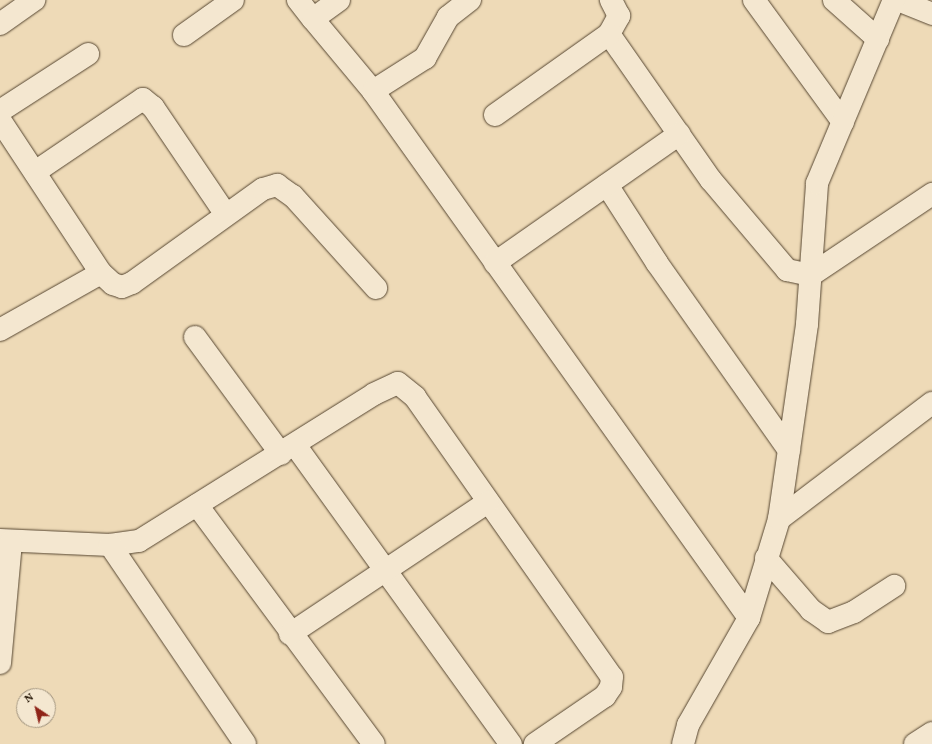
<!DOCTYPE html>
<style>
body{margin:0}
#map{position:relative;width:932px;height:744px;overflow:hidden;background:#eedab7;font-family:Vollkorn,serif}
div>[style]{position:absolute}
.roads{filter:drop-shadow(0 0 1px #564631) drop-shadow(0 0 1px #564631)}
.minor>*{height:22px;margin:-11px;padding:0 11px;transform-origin:11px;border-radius:11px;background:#f4e7d0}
span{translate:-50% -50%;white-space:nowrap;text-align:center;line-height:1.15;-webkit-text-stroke:4px #f4e7d0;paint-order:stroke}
.north{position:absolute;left:16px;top:688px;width:40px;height:40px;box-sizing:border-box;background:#f4e7d0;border:1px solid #a0937e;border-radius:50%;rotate:325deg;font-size:11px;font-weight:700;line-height:16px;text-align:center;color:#231404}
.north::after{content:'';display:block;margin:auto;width:14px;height:18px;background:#8f2418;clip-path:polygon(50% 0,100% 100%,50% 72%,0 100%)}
</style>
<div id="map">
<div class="roads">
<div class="minor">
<div style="left:298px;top:0;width:24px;rotate:52deg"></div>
<div style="left:339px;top:0;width:32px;rotate:144deg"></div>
<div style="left:313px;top:19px;width:94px;rotate:50.2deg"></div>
<div style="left:373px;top:91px;width:647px;rotate:54.49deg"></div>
<div style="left:754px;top:0;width:151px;rotate:53.9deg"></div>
<div style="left:834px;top:0;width:59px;rotate:41.6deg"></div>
<div style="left:898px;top:0;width:37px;rotate:22deg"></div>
<div style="left:0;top:24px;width:42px;rotate:-35.2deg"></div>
<div style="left:609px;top:34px;width:178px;rotate:55.1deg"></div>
<div style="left:711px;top:180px;width:118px;rotate:49.8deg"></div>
<div style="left:787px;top:270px;width:25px;rotate:12deg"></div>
<div style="left:811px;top:275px;width:146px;rotate:-33.8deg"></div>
<div style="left:184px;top:35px;width:60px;rotate:-35.5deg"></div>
<div style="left:373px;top:91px;width:62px;rotate:-32.4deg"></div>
<div style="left:425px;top:58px;width:47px;rotate:-60.7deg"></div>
<div style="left:448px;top:17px;width:28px;rotate:-38deg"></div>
<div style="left:0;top:111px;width:105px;rotate:-32.9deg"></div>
<div style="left:495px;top:115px;width:140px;rotate:-35.4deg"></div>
<div style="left:609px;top:34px;width:21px;rotate:-61deg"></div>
<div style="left:619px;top:16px;width:18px;rotate:-117deg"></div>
<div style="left:0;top:120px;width:183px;rotate:56.6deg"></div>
<div style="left:101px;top:273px;width:116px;rotate:150.6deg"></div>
<div style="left:35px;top:172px;width:130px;rotate:-34.1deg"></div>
<div style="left:143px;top:99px;width:13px;rotate:39deg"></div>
<div style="left:153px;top:107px;width:130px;rotate:55.9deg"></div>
<div style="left:607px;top:185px;width:93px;rotate:57.3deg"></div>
<div style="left:657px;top:263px;width:229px;rotate:54.8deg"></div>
<div style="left:495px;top:263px;width:225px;rotate:-35deg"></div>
<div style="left:101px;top:273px;width:16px;rotate:43deg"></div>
<div style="left:113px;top:284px;width:9px;rotate:18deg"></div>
<div style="left:122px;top:287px;width:11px;rotate:-22deg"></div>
<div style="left:132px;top:283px;width:161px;rotate:-35.7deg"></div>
<div style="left:263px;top:189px;width:15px;rotate:-16deg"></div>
<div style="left:277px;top:185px;width:19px;rotate:35deg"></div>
<div style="left:293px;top:196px;width:124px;rotate:47.9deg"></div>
<div style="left:195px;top:337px;width:145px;rotate:53.7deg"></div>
<div style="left:295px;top:445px;width:369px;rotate:54.2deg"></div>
<div style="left:197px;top:505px;width:297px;rotate:53.5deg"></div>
<div style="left:779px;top:519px;width:192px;rotate:-37.2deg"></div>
<div style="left:0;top:540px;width:110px;rotate:2.6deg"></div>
<div style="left:110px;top:545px;width:29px;rotate:-8deg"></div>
<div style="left:139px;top:541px;width:277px;rotate:-32deg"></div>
<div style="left:374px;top:394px;width:26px;rotate:-25deg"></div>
<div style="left:398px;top:383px;width:22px;rotate:39deg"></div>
<div style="left:415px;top:397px;width:342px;rotate:54.9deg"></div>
<div style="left:612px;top:677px;width:10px;rotate:96deg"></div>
<div style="left:611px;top:687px;width:11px;rotate:124deg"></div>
<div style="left:605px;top:696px;width:85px;rotate:145.6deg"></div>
<div style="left:110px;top:545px;width:240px;rotate:55.8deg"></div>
<div style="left:766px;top:558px;width:69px;rotate:49.1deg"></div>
<div style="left:811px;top:610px;width:21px;rotate:35deg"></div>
<div style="left:828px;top:622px;width:28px;rotate:-21deg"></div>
<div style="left:854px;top:612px;width:48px;rotate:-33deg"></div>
<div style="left:290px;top:634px;width:238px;rotate:-33.7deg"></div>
<div style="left:0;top:663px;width:122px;rotate:-84.8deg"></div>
<div style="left:683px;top:744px;width:20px;rotate:-75deg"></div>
<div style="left:688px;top:725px;width:123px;rotate:-60.3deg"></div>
<div style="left:749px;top:618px;width:103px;rotate:-73.1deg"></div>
<div style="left:779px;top:519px;width:197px;rotate:-81.8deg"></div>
<div style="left:807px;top:324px;width:141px;rotate:-85.9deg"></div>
<div style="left:817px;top:183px;width:199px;rotate:-67.2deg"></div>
<div style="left:915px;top:744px;width:20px;rotate:-33deg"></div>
</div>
</div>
<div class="north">N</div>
</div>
